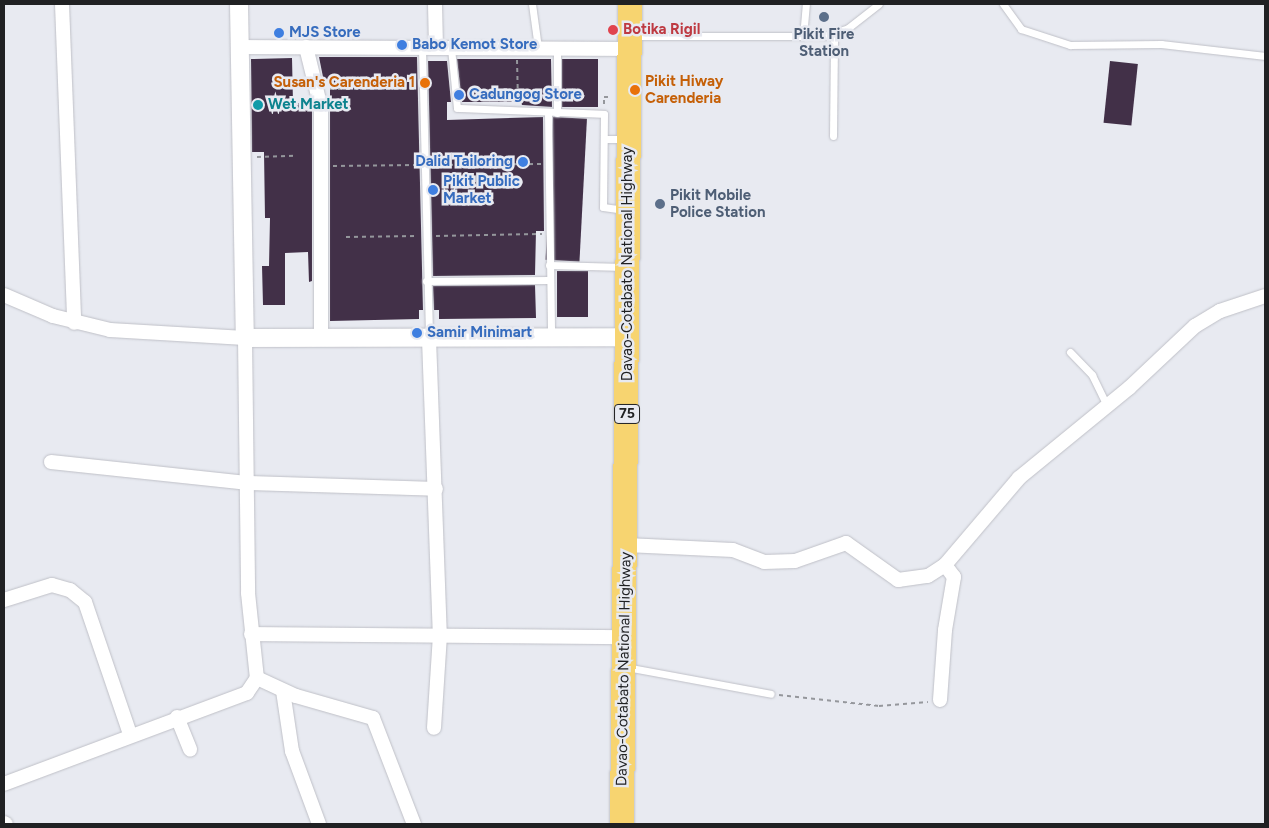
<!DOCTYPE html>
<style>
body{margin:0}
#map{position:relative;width:1269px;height:828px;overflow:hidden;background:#e8eaf1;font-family:Figtree,sans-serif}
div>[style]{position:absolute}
.building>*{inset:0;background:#423048;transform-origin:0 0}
.path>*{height:2px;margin-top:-1px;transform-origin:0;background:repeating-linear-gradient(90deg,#95979c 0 4px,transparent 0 8px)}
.roads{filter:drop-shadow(0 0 1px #bfc0c7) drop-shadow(0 0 1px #bfc0c7)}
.service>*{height:7px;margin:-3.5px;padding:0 3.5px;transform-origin:3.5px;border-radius:3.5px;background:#fff}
.minor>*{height:14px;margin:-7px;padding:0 7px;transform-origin:7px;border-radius:7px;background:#fff}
.tertiary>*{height:18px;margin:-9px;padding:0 9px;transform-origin:9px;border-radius:9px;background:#fff}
.trunk>*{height:24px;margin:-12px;padding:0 12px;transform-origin:12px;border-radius:12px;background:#f7d470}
.dots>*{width:14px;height:14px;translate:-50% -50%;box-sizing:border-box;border:2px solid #e8eaf1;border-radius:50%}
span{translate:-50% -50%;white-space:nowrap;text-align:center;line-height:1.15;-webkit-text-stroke:5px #e8eaf1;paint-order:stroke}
.shield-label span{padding:1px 4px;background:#e8eaf1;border:1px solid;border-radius:4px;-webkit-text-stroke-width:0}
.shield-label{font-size:14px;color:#202123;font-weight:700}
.health-label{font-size:15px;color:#be3a42;font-weight:700}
.left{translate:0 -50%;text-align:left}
.shop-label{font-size:15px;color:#366cbe;font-weight:700}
.right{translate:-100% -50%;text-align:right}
.service-label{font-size:15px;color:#4e5e75;font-weight:700}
.food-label{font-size:15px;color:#c56008;font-weight:700}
.culture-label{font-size:15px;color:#0d838f;font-weight:700}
.street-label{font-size:15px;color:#202123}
.frame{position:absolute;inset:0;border:5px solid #202123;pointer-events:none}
</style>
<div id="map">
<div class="building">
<div style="clip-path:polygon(319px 57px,417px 57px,423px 310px,419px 310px,419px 319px,330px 321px,330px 82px,324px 82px)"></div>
<div style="clip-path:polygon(292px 58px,293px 103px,311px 103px,312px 109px,312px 281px,309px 282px,308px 252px,285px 253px,285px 305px,263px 305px,262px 266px,269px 266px,270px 218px,265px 218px,264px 152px,252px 152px,251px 59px)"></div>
<div style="clip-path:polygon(457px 59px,551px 59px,552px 107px,522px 105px,521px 102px,462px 102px)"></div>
<div style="left:562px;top:59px;width:36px;height:48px"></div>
<div style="clip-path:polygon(428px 61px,447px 61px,451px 102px,447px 102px,447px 120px,543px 117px,544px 231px,536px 231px,535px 275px,433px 276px)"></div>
<div style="left:1110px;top:61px;width:28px;height:62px;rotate:6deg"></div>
<div style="left:553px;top:117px;width:34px;height:143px;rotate:3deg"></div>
<div style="left:557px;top:271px;width:31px;height:46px"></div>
<div style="clip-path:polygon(535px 285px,536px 318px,439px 319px,439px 310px,434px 310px,433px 286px)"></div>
</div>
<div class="path">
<div style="left:517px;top:60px;width:40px;rotate:88.6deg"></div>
<div style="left:330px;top:89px;width:85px"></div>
<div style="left:604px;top:104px;width:7px;rotate:-90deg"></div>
<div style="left:604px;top:97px;width:8px"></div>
<div style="left:257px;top:157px;width:38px;rotate:-2deg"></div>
<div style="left:433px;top:165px;width:108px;rotate:-0.5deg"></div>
<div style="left:333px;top:166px;width:83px;rotate:-0.7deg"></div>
<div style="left:436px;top:236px;width:106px;rotate:-1.1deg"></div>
<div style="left:346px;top:237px;width:71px;rotate:-0.8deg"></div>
<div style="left:779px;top:695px;width:101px;rotate:6.3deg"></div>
<div style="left:879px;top:706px;width:49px;rotate:-4.7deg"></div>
</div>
<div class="roads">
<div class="service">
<div style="left:532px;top:4px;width:44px;rotate:82.2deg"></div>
<div style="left:1003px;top:4px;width:31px;rotate:54deg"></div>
<div style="left:1021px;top:29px;width:52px;rotate:18.1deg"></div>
<div style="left:1070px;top:45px;width:91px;rotate:-0.6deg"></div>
<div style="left:1161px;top:44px;width:105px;rotate:6.6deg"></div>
<div style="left:633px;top:36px;width:191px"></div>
<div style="left:824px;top:36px;width:25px;rotate:-18deg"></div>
<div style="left:848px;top:28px;width:39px;rotate:-38deg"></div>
<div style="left:803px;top:37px;width:33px;rotate:-85deg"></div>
<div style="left:422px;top:48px;width:289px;rotate:88.6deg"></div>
<div style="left:451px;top:48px;width:60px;rotate:84.3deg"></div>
<div style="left:457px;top:108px;width:147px;rotate:2.3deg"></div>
<div style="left:604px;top:114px;width:93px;rotate:90.6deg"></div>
<div style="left:603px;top:207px;width:22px;rotate:8deg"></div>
<div style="left:548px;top:113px;width:224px;rotate:89.2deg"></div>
<div style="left:557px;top:113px;width:64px;rotate:-90deg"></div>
<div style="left:833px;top:136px;width:102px;rotate:-89.4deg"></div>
<div style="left:604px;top:139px;width:22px"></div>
<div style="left:549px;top:265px;width:75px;rotate:1.5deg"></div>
<div style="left:426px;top:281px;width:123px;rotate:-0.5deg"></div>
<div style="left:1070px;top:352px;width:32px;rotate:46deg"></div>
<div style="left:1092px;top:375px;width:34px;rotate:64deg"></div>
<div style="left:626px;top:667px;width:147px;rotate:10.5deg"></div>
</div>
<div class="minor">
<div style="left:62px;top:4px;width:319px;rotate:87.8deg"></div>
<div style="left:435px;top:4px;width:44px;rotate:88.7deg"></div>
<div style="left:239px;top:47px;width:391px;rotate:0.3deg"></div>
<div style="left:306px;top:47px;width:63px;rotate:76.2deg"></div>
<div style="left:321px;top:108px;width:231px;rotate:90deg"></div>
<div style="left:4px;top:295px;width:53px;rotate:23.2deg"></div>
<div style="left:53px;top:316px;width:59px;rotate:13.8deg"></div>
<div style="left:110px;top:330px;width:135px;rotate:3.4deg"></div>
<div style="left:245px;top:338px;width:255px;rotate:89.3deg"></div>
<div style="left:248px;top:593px;width:85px;rotate:84deg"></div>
<div style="left:257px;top:678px;width:18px;rotate:124deg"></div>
<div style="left:247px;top:693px;width:259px;rotate:159.5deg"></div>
<div style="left:429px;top:339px;width:296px;rotate:87.9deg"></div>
<div style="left:440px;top:635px;width:93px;rotate:93.7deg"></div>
<div style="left:51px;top:462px;width:199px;rotate:6.1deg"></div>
<div style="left:249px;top:483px;width:187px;rotate:1.8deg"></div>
<div style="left:626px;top:545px;width:107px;rotate:2.7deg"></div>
<div style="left:733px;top:550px;width:33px;rotate:21deg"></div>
<div style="left:764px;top:562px;width:31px;rotate:-2deg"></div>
<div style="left:795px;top:561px;width:54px;rotate:-19.4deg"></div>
<div style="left:846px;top:543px;width:64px;rotate:35.4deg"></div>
<div style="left:898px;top:580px;width:30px;rotate:-8deg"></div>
<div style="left:928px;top:576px;width:20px;rotate:-33deg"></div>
<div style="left:945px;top:565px;width:114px;rotate:-49.6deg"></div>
<div style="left:1019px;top:478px;width:142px;rotate:-39.3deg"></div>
<div style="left:1129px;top:388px;width:91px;rotate:-43.2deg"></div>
<div style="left:1195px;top:326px;width:29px;rotate:-31deg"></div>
<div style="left:1220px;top:311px;width:47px;rotate:-18.4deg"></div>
<div style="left:4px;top:600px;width:50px;rotate:-17.4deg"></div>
<div style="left:52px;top:585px;width:19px;rotate:16deg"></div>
<div style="left:70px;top:590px;width:19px;rotate:39deg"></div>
<div style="left:85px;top:602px;width:139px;rotate:71.2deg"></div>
<div style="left:251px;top:634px;width:373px;rotate:0.5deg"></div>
<div style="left:257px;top:678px;width:43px;rotate:24.8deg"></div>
<div style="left:296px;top:696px;width:80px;rotate:15.9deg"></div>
<div style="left:373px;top:718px;width:114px;rotate:68.9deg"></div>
<div style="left:283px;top:691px;width:61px;rotate:81.5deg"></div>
<div style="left:292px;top:751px;width:78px;rotate:69.7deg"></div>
<div style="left:940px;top:700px;width:70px;rotate:-85.9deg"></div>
<div style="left:945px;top:630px;width:54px;rotate:-80.4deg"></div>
<div style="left:954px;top:577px;width:15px;rotate:-127deg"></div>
<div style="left:177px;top:717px;width:35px;rotate:68deg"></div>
<div style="left:4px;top:823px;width:2px;rotate:27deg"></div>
</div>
<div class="tertiary">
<div style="left:239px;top:4px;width:334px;rotate:89deg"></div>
<div style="left:245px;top:338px;width:382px;rotate:-0.1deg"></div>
</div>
<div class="trunk">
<div style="left:622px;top:824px;width:820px;rotate:-89.44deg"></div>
</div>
</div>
<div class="dots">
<div style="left:824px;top:17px;background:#5c6f8a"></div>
<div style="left:613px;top:30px;background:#e0444e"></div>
<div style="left:279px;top:33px;background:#3f7fe0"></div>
<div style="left:402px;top:45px;background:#3f7fe0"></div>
<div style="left:425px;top:83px;background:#e8710a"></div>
<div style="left:635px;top:90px;background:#e8710a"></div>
<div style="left:459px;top:95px;background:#3f7fe0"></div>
<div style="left:258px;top:105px;background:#0f9aa8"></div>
<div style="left:523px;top:162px;background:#3f7fe0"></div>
<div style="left:433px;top:190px;background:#3f7fe0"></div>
<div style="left:660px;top:204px;background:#5c6f8a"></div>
<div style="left:417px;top:333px;background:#3f7fe0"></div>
</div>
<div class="shield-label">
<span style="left:627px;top:414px">75</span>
</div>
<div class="health-label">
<span class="left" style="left:623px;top:30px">Botika Rigil</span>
</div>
<div class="shop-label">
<span class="left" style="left:289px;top:33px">MJS Store</span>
<span class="left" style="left:412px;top:45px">Babo Kemot Store</span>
<span class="left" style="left:469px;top:95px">Cadungog Store</span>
<span class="right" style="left:513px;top:162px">Dalid Tailoring</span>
<span class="left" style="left:443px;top:190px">Pikit Public<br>Market</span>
<span class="left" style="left:427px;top:333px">Samir Minimart</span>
</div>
<div class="service-label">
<span style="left:824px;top:43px">Pikit Fire<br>Station</span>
<span class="left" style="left:670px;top:204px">Pikit Mobile<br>Police Station</span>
</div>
<div class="food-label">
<span class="left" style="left:645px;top:90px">Pikit Hiway<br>Carenderia</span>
<span class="right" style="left:415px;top:83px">Susan's Carenderia 1</span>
</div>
<div class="culture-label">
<span class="left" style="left:268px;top:105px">Wet Market</span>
</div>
<div class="street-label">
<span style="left:628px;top:264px;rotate:-90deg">Davao-Cotabato National Highway</span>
<span style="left:624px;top:669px;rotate:-89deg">Davao-Cotabato National Highway</span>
</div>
<div class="frame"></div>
</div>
